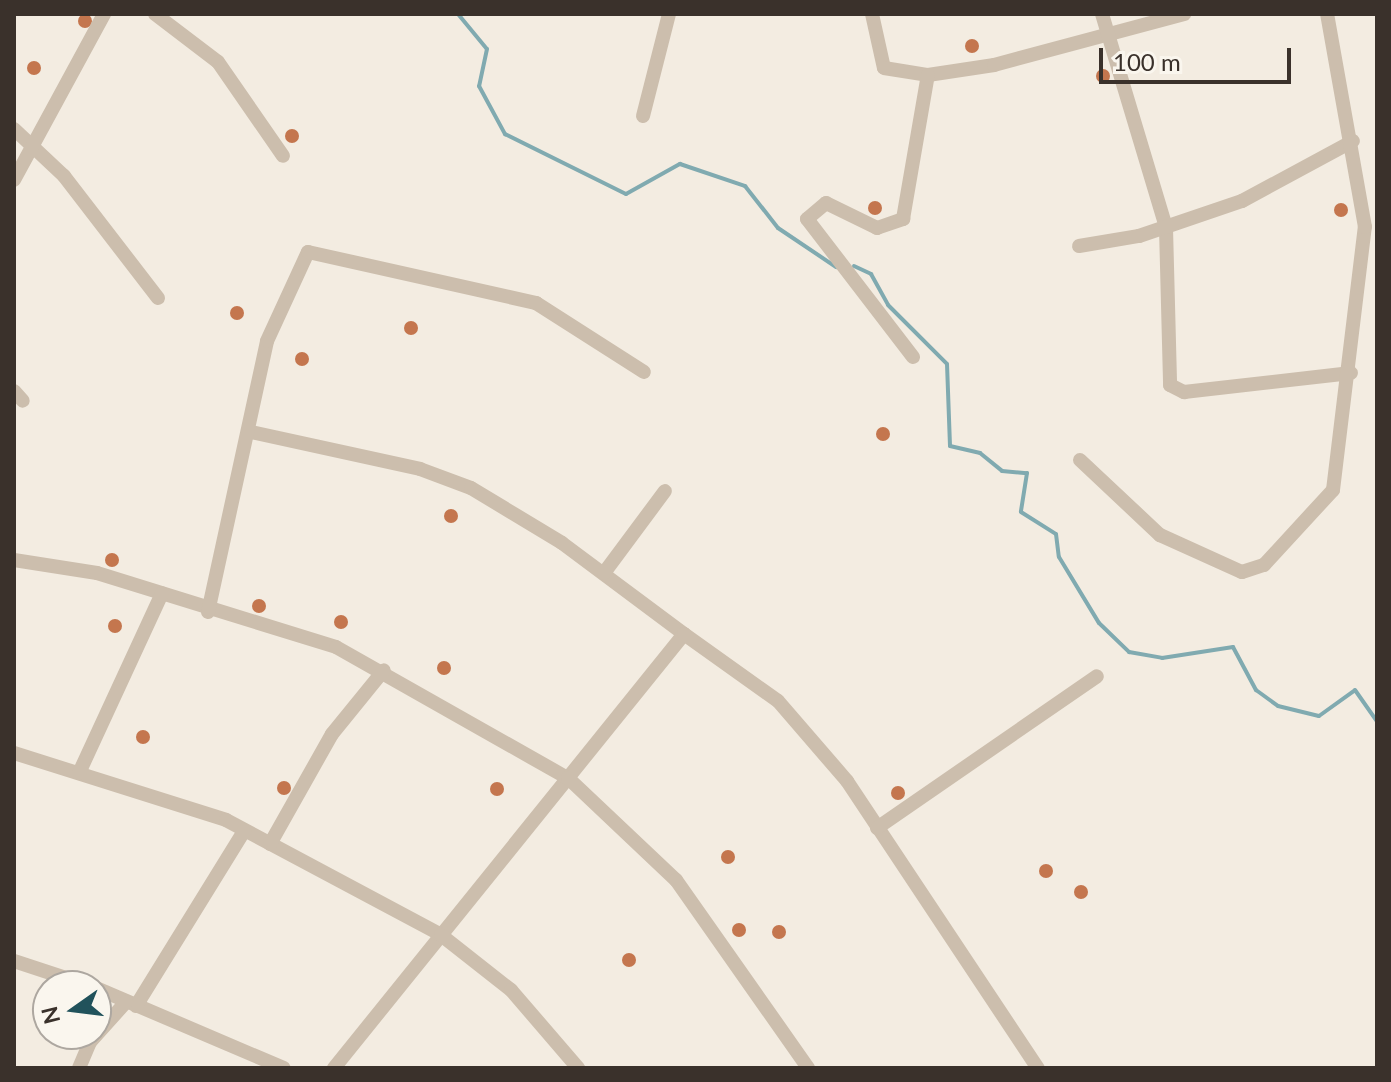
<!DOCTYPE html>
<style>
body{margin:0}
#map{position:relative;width:1391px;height:1082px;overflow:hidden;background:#f3ece1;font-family:Lato,sans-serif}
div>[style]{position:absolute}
.stream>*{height:4px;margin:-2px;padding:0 2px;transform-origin:2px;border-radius:2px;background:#80aab0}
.building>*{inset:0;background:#c4764e}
.round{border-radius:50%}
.street>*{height:14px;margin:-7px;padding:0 7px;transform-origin:7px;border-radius:7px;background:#ccbead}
span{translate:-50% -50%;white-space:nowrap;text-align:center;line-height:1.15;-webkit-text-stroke:6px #faf6ee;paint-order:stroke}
.frame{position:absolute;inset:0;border:16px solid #3a312b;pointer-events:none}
.north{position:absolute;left:32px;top:970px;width:80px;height:80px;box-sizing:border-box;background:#faf6ee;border:2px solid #ada7a0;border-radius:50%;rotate:256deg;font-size:22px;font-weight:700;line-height:32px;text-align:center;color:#3a312b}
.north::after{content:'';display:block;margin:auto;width:28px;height:36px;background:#21525b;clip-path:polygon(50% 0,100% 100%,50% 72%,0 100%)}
.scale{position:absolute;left:1099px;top:48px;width:192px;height:36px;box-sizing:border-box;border:4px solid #3a312b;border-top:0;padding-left:10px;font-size:24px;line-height:28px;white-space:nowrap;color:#3a312b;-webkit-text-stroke:6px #faf6ee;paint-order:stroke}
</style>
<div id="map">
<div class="stream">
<div style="left:458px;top:14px;width:45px;rotate:50.4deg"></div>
<div style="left:487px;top:49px;width:38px;rotate:102deg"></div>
<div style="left:479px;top:86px;width:55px;rotate:61.6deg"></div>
<div style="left:505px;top:134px;width:135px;rotate:26.4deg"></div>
<div style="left:626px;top:194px;width:62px;rotate:-29.1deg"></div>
<div style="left:680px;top:164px;width:69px;rotate:18.7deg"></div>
<div style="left:745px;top:186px;width:53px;rotate:51.8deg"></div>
<div style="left:778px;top:228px;width:70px;rotate:33.9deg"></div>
<div style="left:854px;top:266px;width:19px;rotate:25deg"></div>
<div style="left:871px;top:274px;width:35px;rotate:61deg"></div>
<div style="left:888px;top:305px;width:83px;rotate:45deg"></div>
<div style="left:947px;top:364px;width:82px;rotate:87.9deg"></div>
<div style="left:950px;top:446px;width:31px;rotate:13deg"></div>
<div style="left:980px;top:453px;width:28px;rotate:39deg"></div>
<div style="left:1002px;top:471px;width:25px;rotate:5deg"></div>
<div style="left:1027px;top:473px;width:39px;rotate:99deg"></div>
<div style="left:1021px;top:512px;width:41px;rotate:32.2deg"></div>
<div style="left:1056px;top:534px;width:23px;rotate:83deg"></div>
<div style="left:1059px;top:557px;width:77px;rotate:58.8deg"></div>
<div style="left:1099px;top:623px;width:42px;rotate:44deg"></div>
<div style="left:1129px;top:652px;width:34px;rotate:10deg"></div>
<div style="left:1162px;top:658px;width:72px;rotate:-8.8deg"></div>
<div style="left:1233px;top:647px;width:49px;rotate:61.9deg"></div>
<div style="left:1256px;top:690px;width:27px;rotate:36deg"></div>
<div style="left:1278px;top:706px;width:42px;rotate:13.7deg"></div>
<div style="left:1319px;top:716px;width:44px;rotate:-35.8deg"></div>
<div style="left:1355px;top:690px;width:38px;rotate:55deg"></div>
</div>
<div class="building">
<div class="round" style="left:78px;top:14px;width:14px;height:14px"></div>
<div class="round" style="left:965px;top:39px;width:14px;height:14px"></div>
<div class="round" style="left:27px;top:61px;width:14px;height:14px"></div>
<div class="round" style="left:1096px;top:69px;width:14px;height:14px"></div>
<div class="round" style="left:285px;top:129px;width:14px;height:14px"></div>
<div class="round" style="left:868px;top:201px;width:14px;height:14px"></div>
<div class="round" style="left:1334px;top:203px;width:14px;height:14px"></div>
<div class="round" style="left:230px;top:306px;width:14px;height:14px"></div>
<div class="round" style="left:404px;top:321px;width:14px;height:14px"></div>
<div class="round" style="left:295px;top:352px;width:14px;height:14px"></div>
<div class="round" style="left:876px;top:427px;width:14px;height:14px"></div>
<div class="round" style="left:444px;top:509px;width:14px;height:14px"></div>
<div class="round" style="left:105px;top:553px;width:14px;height:14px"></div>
<div class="round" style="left:252px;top:599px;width:14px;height:14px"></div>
<div class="round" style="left:334px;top:615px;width:14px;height:14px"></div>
<div class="round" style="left:108px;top:619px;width:14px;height:14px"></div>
<div class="round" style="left:437px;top:661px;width:14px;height:14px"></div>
<div class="round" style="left:136px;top:730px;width:14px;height:14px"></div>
<div class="round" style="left:277px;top:781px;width:14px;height:14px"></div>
<div class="round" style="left:490px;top:782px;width:14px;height:14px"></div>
<div class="round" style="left:891px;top:786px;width:14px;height:14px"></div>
<div class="round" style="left:721px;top:850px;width:14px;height:14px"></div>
<div class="round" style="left:1039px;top:864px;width:14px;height:14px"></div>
<div class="round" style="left:1074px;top:885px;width:14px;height:14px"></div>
<div class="round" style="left:732px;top:923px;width:14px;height:14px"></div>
<div class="round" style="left:772px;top:925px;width:14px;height:14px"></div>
<div class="round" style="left:622px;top:953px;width:14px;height:14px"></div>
</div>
<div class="street">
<div style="left:155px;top:14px;width:79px;rotate:37.3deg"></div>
<div style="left:218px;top:62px;width:114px;rotate:55.3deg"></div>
<div style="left:872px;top:14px;width:55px;rotate:77.5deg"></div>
<div style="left:884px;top:68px;width:45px;rotate:9deg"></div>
<div style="left:928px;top:75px;width:67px;rotate:-8.6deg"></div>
<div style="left:994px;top:65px;width:197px;rotate:-15deg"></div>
<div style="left:1102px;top:14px;width:223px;rotate:73.3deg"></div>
<div style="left:1166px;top:228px;width:157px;rotate:88.5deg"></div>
<div style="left:1170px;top:385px;width:16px;rotate:27deg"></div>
<div style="left:1184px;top:392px;width:168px;rotate:-6.5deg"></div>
<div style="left:643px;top:116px;width:105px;rotate:-75.7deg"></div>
<div style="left:14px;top:129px;width:69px;rotate:43.2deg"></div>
<div style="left:64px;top:176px;width:154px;rotate:52.4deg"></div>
<div style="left:14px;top:180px;width:189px;rotate:-61.5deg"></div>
<div style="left:1079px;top:246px;width:61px;rotate:-9.5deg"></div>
<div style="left:1139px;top:236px;width:109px;rotate:-18.8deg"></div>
<div style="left:1242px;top:201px;width:126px;rotate:-28.4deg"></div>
<div style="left:913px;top:357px;width:174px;rotate:-127.5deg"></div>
<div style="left:807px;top:219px;width:25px;rotate:-40deg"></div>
<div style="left:826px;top:203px;width:57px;rotate:26.1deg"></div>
<div style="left:877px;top:228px;width:28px;rotate:-19deg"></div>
<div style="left:903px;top:219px;width:146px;rotate:-80.2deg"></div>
<div style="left:14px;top:391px;width:13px;rotate:48deg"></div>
<div style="left:251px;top:432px;width:173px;rotate:12.3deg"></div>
<div style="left:420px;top:469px;width:54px;rotate:20.4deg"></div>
<div style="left:471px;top:488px;width:106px;rotate:31.1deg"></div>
<div style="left:562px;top:543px;width:152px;rotate:36.7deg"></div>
<div style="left:684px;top:634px;width:558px;rotate:128.88deg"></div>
<div style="left:1080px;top:460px;width:110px;rotate:43.2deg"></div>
<div style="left:1160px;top:535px;width:90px;rotate:24.3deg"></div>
<div style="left:1242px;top:572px;width:23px;rotate:-18deg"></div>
<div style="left:1264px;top:565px;width:102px;rotate:-47.4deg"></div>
<div style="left:1333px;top:490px;width:265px;rotate:-83.1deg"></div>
<div style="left:1365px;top:227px;width:216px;rotate:-100.1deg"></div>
<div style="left:14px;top:560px;width:84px;rotate:8.9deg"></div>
<div style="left:97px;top:573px;width:250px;rotate:17.2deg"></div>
<div style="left:336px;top:647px;width:266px;rotate:29.5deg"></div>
<div style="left:568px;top:778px;width:149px;rotate:43.4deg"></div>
<div style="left:676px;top:880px;width:230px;rotate:54.9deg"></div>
<div style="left:604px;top:573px;width:102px;rotate:-53.4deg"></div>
<div style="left:208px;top:612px;width:277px;rotate:-77.7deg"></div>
<div style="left:267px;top:341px;width:98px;rotate:-65.3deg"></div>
<div style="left:308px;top:252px;width:234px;rotate:12.6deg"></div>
<div style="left:536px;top:303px;width:128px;rotate:32.6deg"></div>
<div style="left:684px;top:634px;width:115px;rotate:35.5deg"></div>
<div style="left:778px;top:701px;width:106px;rotate:49.2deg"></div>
<div style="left:847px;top:781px;width:345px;rotate:56.4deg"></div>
<div style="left:14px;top:753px;width:222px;rotate:17.5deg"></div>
<div style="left:226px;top:820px;width:244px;rotate:28.1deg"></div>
<div style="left:441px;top:935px;width:89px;rotate:38.2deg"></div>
<div style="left:511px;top:990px;width:103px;rotate:49.3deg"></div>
<div style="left:79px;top:773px;width:198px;rotate:-65.2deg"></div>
<div style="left:877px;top:828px;width:267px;rotate:-34.6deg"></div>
<div style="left:270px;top:844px;width:126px;rotate:-60.6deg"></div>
<div style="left:332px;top:734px;width:82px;rotate:-50.9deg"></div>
<div style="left:14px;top:961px;width:80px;rotate:18.2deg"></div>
<div style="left:96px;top:988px;width:204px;rotate:23.1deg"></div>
<div style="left:136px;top:1006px;width:206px;rotate:-58.3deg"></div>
<div style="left:79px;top:1068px;width:28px;rotate:-67deg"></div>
<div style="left:90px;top:1042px;width:54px;rotate:-48deg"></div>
</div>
<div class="frame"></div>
<div class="north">N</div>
<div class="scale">100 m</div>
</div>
